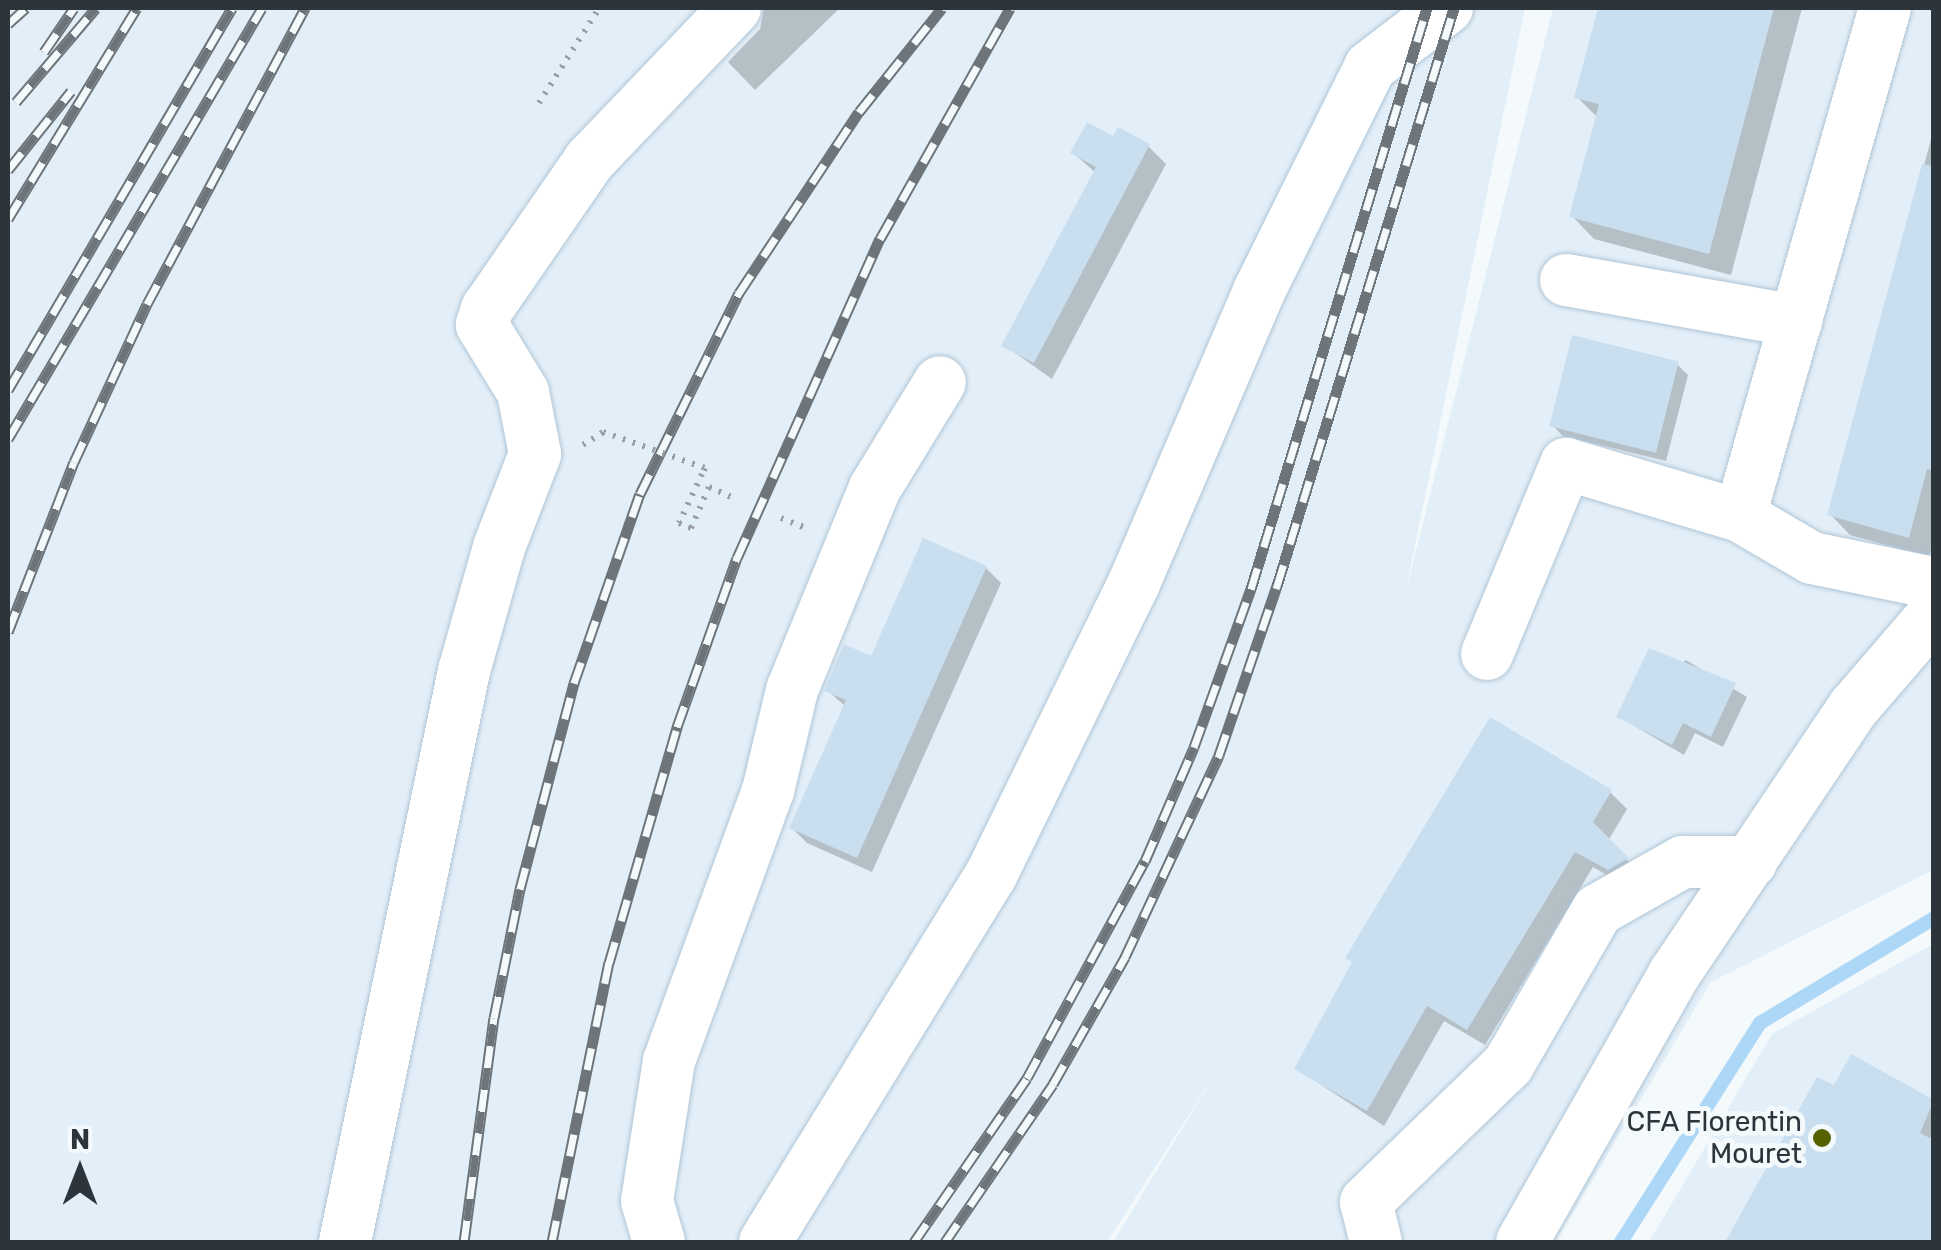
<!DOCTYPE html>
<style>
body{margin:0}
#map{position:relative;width:1941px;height:1250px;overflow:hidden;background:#f4f9fc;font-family:Rubik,sans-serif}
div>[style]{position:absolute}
.built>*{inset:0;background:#e3eff8}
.shadow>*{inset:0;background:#0003}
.stream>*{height:14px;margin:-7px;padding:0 7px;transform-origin:7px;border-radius:7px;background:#add7f6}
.building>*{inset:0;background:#c9dff0;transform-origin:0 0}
.path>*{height:6px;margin-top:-3px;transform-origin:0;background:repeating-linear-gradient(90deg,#999fa4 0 2.5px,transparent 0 10.5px)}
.roads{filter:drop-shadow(0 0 2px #afc5d6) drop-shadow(0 0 2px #afc5d6)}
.minor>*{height:52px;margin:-26px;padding:0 26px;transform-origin:26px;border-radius:26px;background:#fff}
.rail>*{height:11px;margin-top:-5.5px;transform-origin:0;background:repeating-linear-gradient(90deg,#f4f9fc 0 22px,#6d757a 0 44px);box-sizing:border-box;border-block:2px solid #6d757a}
.path-bridge>*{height:6px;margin-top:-3px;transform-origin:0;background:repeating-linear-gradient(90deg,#999fa4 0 2.5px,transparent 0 10.5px)}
.dots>*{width:28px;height:28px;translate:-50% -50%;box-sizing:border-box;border:5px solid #f4f9fc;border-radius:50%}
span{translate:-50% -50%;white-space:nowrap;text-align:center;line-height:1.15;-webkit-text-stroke:10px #f4f9fc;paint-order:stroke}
.poi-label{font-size:28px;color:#2c353b}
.right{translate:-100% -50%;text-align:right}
.frame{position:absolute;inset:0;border:10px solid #2c353b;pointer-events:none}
.north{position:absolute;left:30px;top:1120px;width:100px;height:100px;-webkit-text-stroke:8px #f4f9fc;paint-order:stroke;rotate:0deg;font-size:28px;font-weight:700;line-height:40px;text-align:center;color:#2c353b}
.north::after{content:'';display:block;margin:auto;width:35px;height:45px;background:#2c353b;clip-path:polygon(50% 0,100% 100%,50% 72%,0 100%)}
</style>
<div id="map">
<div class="built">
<div style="clip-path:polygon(8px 8px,1525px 8px,1405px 594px,1553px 8px,1933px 8px,1933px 870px,1711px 982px,1555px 1242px,1113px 1242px,1216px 1073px,1107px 1242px,8px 1242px)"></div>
<div style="clip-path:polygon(1933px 944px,1933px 1242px,1649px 1242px,1772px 1034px)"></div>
</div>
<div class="shadow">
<div style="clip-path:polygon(764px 8px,840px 8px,755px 90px,728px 62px,760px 29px)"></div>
<div style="clip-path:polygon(1600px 8px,1802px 8px,1731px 275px,1594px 239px,1572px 216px,1598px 118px,1577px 97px)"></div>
<div style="clip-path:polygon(1934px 128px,1934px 540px,1929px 557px,1850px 535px,1830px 514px)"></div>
<div style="clip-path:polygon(1148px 146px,1166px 164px,1052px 379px,1004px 345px,1096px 173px,1073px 153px)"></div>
<div style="clip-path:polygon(1677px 364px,1688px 375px,1666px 461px,1563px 436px,1552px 425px)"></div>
<div style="clip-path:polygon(986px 568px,1001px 583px,872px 872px,807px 843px,792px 828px,846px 707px,827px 690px)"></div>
<div style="clip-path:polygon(1686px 660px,1747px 697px,1723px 747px,1695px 733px,1684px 755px,1619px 717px)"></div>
<div style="clip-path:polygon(1610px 792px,1627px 809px,1608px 841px,1643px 876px,1626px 886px,1593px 867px,1485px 1045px,1444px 1021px,1384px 1126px,1297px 1069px)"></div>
<div style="clip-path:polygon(1852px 1058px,1934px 1103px,1934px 1242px,1728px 1242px,1818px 1080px,1835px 1089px)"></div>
</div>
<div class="stream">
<div style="left:1621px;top:1242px;width:259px;rotate:-57.6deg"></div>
<div style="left:1760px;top:1023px;width:203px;rotate:-31.1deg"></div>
</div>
<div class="building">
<div style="clip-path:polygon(1598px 8px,1774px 8px,1709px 254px,1569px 217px,1599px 104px,1574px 98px)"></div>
<div style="clip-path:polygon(1087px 122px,1113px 136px,1118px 127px,1150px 144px,1034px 363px,1001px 346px,1096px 167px,1070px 153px)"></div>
<div style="clip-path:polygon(1922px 164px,1934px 166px,1934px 471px,1927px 469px,1909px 538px,1827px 515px)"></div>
<div style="left:1572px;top:335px;width:110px;height:94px;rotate:14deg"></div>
<div style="clip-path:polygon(923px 538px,987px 566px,857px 858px,789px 828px,846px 700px,824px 691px,844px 644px,871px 656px)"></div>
<div style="clip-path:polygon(1649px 648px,1736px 683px,1711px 737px,1683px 723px,1672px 745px,1616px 717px)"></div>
<div style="clip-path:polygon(1490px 717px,1612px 790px,1593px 822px,1629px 858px,1608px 870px,1575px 852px,1467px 1030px,1427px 1006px,1367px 1111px,1294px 1069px,1352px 962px,1345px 958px)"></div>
<div style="clip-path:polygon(1851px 1054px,1934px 1100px,1920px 1133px,1934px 1140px,1934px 1242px,1725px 1242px,1817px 1077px,1834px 1085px)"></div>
</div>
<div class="path">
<div style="left:539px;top:103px;width:112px;rotate:-57.7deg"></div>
<div style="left:583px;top:445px;width:24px;rotate:-33deg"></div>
<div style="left:702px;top:474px;width:54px;rotate:115.1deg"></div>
<div style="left:679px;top:523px;width:13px;rotate:23deg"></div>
<div style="left:691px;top:528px;width:45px;rotate:-66.3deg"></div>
<div style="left:709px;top:487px;width:27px;rotate:24deg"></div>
<div style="left:781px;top:518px;width:29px;rotate:22deg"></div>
</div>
<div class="roads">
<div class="minor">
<div style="left:1566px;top:280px;width:234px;rotate:10.1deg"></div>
<div style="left:1740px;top:516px;width:528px;rotate:-74.07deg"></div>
<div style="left:1487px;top:654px;width:206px;rotate:-67.4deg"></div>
<div style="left:1566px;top:464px;width:182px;rotate:16.6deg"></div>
<div style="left:1740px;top:516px;width:83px;rotate:30.3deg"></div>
<div style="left:1812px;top:558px;width:125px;rotate:11.6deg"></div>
<div style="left:345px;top:1242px;width:583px;rotate:-78.23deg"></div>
<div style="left:464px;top:671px;width:129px;rotate:-74.2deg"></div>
<div style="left:499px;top:547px;width:100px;rotate:-68.8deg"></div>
<div style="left:535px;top:454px;width:63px;rotate:-101deg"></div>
<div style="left:523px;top:392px;width:79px;rotate:-121.5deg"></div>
<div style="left:482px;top:325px;width:17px;rotate:-73deg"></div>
<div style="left:487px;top:309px;width:180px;rotate:-55.4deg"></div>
<div style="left:589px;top:161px;width:211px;rotate:-46.3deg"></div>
<div style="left:659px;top:1242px;width:43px;rotate:-106.3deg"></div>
<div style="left:647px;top:1201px;width:142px;rotate:-81.1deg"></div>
<div style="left:669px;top:1061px;width:288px;rotate:-69.9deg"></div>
<div style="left:768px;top:791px;width:104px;rotate:-76.6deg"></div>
<div style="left:792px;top:690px;width:218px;rotate:-67.7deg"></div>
<div style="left:875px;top:488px;width:124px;rotate:-58.5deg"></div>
<div style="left:765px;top:1242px;width:431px;rotate:-58.4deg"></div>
<div style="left:991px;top:875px;width:325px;rotate:-63.9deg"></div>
<div style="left:1134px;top:583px;width:318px;rotate:-66.8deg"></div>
<div style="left:1259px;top:291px;width:250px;rotate:-63.6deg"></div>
<div style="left:1370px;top:67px;width:97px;rotate:-37.5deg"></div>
<div style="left:1376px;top:1242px;width:41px;rotate:-104deg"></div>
<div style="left:1366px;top:1202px;width:197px;rotate:-44deg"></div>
<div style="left:1508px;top:1065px;width:179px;rotate:-59.9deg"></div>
<div style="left:1598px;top:910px;width:98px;rotate:-29.5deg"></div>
<div style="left:1683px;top:862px;width:68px"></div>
<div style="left:1522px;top:1242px;width:309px;rotate:-60.4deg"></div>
<div style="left:1675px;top:973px;width:321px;rotate:-56.1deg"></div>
<div style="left:1854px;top:707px;width:123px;rotate:-49.3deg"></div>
</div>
</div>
<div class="rail">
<div style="left:8px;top:24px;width:24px;rotate:-42deg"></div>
<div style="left:44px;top:52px;width:53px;rotate:-55.7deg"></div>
<div style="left:16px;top:102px;width:123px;rotate:-49.6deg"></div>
<div style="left:8px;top:170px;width:101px;rotate:-51.4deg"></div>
<div style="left:8px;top:219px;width:247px;rotate:-58.6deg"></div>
<div style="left:8px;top:390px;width:443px;rotate:-59.6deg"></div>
<div style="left:8px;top:439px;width:500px;rotate:-59.49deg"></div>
<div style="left:8px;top:632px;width:182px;rotate:-68.8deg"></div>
<div style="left:74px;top:462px;width:174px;rotate:-65.2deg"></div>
<div style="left:147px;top:304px;width:336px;rotate:-61.9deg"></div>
<div style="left:464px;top:1242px;width:226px;rotate:-82.4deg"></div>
<div style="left:494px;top:1018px;width:132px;rotate:-78.6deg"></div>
<div style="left:520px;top:889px;width:213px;rotate:-75.3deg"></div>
<div style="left:574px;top:683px;width:200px;rotate:-70.8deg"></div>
<div style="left:640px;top:494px;width:224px;rotate:-63.8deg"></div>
<div style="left:739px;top:293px;width:217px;rotate:-56.5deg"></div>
<div style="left:859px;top:112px;width:133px;rotate:-51.4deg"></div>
<div style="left:552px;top:1242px;width:285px;rotate:-78.5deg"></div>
<div style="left:609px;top:963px;width:246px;rotate:-73.9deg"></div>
<div style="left:677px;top:727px;width:179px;rotate:-70.5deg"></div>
<div style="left:737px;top:558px;width:350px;rotate:-65.9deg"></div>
<div style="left:880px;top:239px;width:265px;rotate:-60.6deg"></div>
<div style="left:914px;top:1242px;width:199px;rotate:-55.4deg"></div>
<div style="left:1027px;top:1078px;width:247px;rotate:-61.5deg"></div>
<div style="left:1145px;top:861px;width:124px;rotate:-66.7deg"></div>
<div style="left:1194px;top:747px;width:168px;rotate:-70.2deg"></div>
<div style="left:1251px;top:589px;width:607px;rotate:-73.15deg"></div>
<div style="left:945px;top:1242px;width:191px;rotate:-55.6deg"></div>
<div style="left:1053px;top:1084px;width:146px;rotate:-60.4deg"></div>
<div style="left:1125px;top:957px;width:223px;rotate:-65deg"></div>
<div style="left:1219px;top:755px;width:179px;rotate:-71.1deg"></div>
<div style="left:1277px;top:586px;width:604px;rotate:-72.97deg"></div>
</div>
<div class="path-bridge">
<div style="left:603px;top:432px;width:108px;rotate:19.4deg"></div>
<div style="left:705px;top:468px;width:7px;rotate:117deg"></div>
</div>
<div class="dots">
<div style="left:1822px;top:1138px;background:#566101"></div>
</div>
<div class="poi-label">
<span class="right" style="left:1802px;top:1138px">CFA Florentin<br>Mouret</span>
</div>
<div class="frame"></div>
<div class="north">N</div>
</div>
